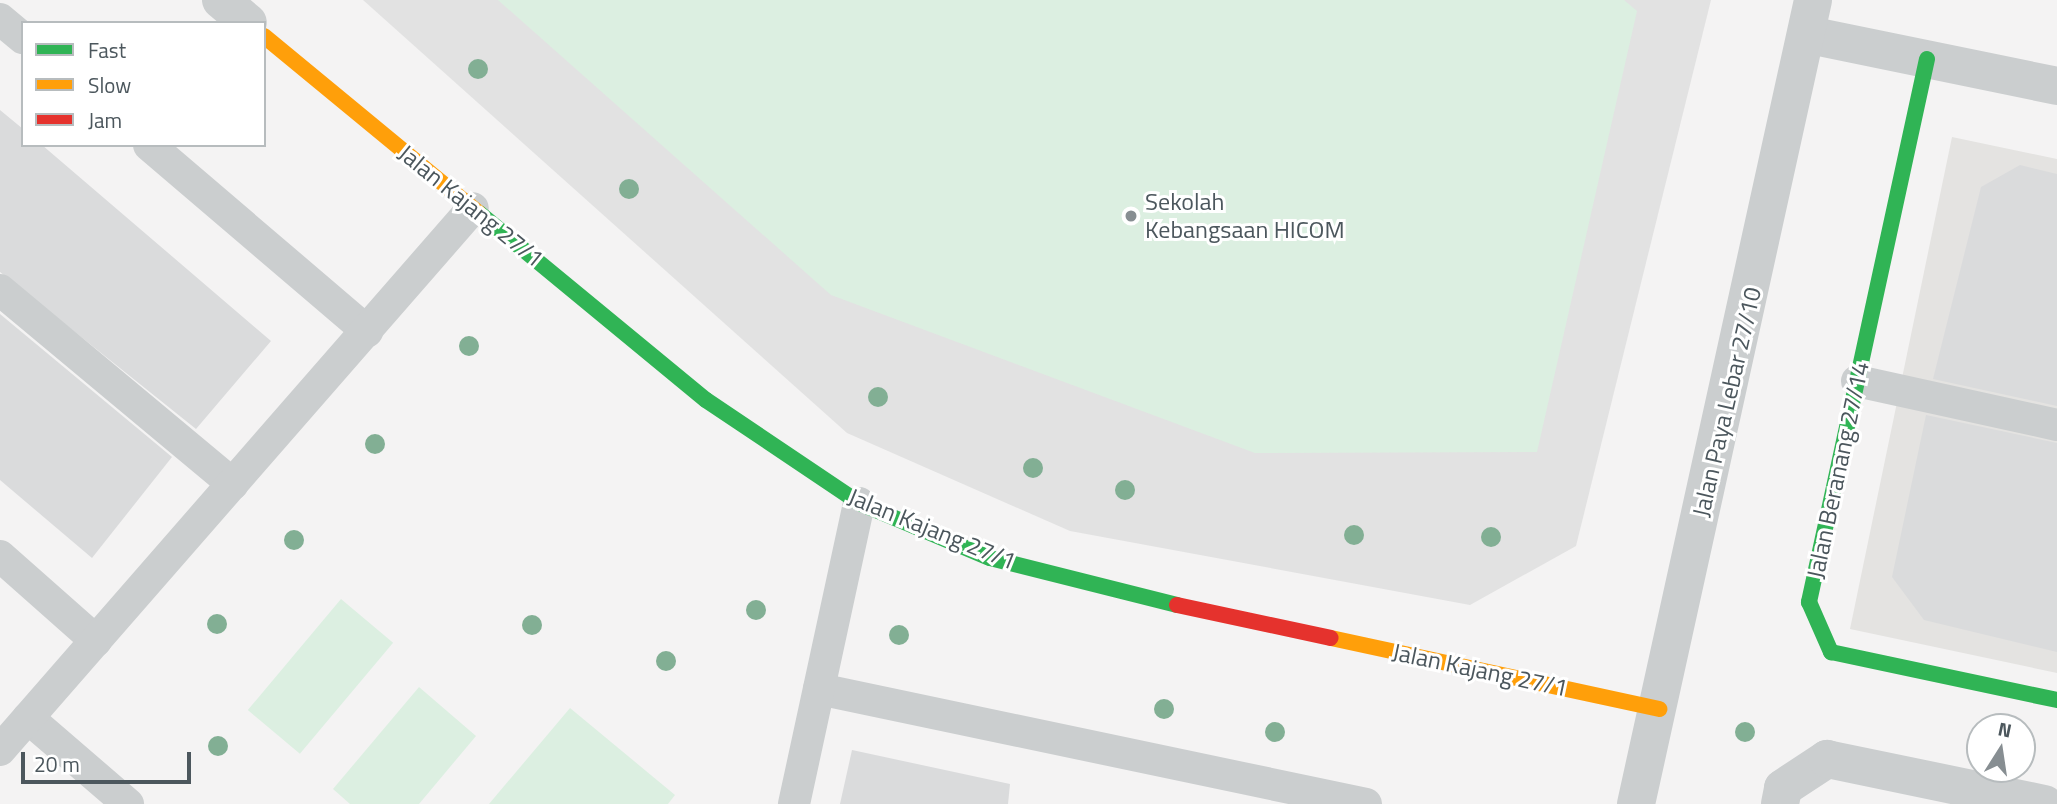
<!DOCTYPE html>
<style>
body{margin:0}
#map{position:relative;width:2057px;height:804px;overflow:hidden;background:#f4f3f3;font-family:"Titillium Web",sans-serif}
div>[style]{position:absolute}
.commercial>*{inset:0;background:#e4e3e1}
.education>*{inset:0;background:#e2e2e2}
.green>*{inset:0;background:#dcefe1;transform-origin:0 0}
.building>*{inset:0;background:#dadbdc}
.lane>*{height:32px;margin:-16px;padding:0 16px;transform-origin:16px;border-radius:16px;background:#cbcecf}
.street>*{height:38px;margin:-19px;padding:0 19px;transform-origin:19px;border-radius:19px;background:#cbcecf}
.fast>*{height:16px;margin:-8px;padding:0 8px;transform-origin:8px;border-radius:8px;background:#30b455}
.slow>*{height:16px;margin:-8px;padding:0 8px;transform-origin:8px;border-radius:8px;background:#ff9f0a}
.jam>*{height:16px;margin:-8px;padding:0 8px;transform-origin:8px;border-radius:8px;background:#e5322d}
.trees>*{width:20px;height:20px;margin:-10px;border-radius:50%;background:#82af94}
.dots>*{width:19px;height:19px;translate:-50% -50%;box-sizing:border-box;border:4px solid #fff;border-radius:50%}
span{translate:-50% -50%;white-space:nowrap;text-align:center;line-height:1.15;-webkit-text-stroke:6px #fff;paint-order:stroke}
.poi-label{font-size:24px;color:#4c575d}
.left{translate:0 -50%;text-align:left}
.street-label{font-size:24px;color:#4c575d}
.legend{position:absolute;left:21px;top:21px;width:245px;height:126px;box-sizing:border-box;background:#fff;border:2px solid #b7bcbe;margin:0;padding:9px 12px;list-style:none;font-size:21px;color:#4c575d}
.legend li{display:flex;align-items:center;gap:14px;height:35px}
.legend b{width:35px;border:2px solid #b7bcbe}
.north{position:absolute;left:1966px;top:713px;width:70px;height:70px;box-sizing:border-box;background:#fff;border:2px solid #b7bcbe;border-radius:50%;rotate:12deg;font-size:19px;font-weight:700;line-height:28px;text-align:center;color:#4c575d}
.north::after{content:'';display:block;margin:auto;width:24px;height:32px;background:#878e92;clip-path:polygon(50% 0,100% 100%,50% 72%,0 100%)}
.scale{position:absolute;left:21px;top:752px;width:170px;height:32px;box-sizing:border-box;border:4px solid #4c575d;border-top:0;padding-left:9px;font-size:21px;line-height:24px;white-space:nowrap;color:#4c575d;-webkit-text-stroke:5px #fff;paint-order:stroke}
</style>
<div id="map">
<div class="commercial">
<div style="clip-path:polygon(1952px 137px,2057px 159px,2057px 673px,1850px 629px)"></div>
</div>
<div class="education">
<div style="clip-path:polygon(363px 0,1711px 0,1576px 546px,1470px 605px,1070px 531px,847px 433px)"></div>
</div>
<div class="green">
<div style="clip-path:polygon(498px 0,1624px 0,1637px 11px,1537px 452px,1255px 453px,831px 295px)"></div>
<div style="left:341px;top:599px;width:68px;height:145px;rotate:40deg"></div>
<div style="clip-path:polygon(419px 687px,476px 736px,419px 804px,350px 804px,333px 789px)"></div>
<div style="clip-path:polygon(570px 708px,675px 795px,668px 804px,489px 804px)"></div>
</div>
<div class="building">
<div style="clip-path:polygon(0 110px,23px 129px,23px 145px,42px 145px,271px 341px,196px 429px,0 272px)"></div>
<div style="clip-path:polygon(2020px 165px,2057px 174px,2057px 406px,1933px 379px,1981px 187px)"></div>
<div style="clip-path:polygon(0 314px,172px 457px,92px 558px,0 480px)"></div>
<div style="clip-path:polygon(1926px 415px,2057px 443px,2057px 652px,1924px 620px,1892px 577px)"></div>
<div style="clip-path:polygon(852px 750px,1010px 784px,1008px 804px,840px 804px)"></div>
</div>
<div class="lane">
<div style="left:0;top:19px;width:30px;rotate:40deg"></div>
<div style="left:149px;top:145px;width:287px;rotate:40.5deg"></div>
<div style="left:0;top:290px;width:303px;rotate:39.8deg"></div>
<div style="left:1857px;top:381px;width:205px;rotate:12.4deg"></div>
<div style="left:0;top:556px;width:128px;rotate:41.5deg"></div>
<div style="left:819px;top:689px;width:559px;rotate:11.87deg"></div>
<div style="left:28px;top:718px;width:132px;rotate:40.7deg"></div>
<div style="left:0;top:750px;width:719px;rotate:-48.89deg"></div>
<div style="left:794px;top:804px;width:308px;rotate:-77.8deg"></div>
</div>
<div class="street">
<div style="left:221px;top:0;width:35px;rotate:40deg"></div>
<div style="left:1809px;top:35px;width:253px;rotate:11.6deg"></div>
<div style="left:1636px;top:804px;width:823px;rotate:-77.58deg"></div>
<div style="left:1780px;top:804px;width:16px;rotate:-79deg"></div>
<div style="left:1783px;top:788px;width:53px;rotate:-33.4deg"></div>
<div style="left:1827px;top:759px;width:222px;rotate:11.7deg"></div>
</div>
<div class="fast">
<div style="left:1927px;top:59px;width:556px;rotate:102.26deg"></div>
<div style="left:1809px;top:602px;width:55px;rotate:66.3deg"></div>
<div style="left:1831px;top:652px;width:231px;rotate:12deg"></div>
<div style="left:479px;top:213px;width:294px;rotate:39.5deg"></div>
<div style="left:706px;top:400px;width:184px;rotate:33.9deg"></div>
<div style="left:859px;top:503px;width:142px;rotate:22.8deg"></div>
<div style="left:990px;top:558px;width:193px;rotate:14.1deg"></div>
</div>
<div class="slow">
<div style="left:264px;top:36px;width:278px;rotate:39.5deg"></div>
<div style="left:1331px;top:638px;width:336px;rotate:12.2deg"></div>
</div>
<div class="jam">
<div style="left:1177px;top:605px;width:157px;rotate:12.1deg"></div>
</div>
<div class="trees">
<div style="left:478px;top:69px"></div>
<div style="left:629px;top:189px"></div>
<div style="left:469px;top:346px"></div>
<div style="left:878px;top:397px"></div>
<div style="left:375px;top:444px"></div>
<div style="left:1033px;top:468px"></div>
<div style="left:1125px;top:490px"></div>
<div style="left:1354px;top:535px"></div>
<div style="left:1491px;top:537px"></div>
<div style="left:294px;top:540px"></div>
<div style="left:756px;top:610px"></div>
<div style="left:217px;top:624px"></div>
<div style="left:532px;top:625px"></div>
<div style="left:899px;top:635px"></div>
<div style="left:666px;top:661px"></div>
<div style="left:1164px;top:709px"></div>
<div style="left:1275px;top:732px"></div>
<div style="left:1745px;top:732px"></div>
<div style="left:218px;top:746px"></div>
</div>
<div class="dots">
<div style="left:1131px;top:216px;background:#878e92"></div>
</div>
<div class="poi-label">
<span class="left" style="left:1145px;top:216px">Sekolah<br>Kebangsaan HICOM</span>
</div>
<div class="street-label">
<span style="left:471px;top:206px;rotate:39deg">Jalan Kajang 27/1</span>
<span style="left:1727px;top:402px;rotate:-77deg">Jalan Paya Lebar 27/10</span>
<span style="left:1838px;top:470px;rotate:-78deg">Jalan Beranang 27/14</span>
<span style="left:932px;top:529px;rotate:22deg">Jalan Kajang 27/1</span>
<span style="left:1480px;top:670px;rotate:12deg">Jalan Kajang 27/1</span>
</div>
<ul class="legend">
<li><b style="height:9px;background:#30b455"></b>Fast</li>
<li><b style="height:9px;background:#ff9f0a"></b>Slow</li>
<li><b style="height:9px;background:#e5322d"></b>Jam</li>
</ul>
<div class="north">N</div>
<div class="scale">20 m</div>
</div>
